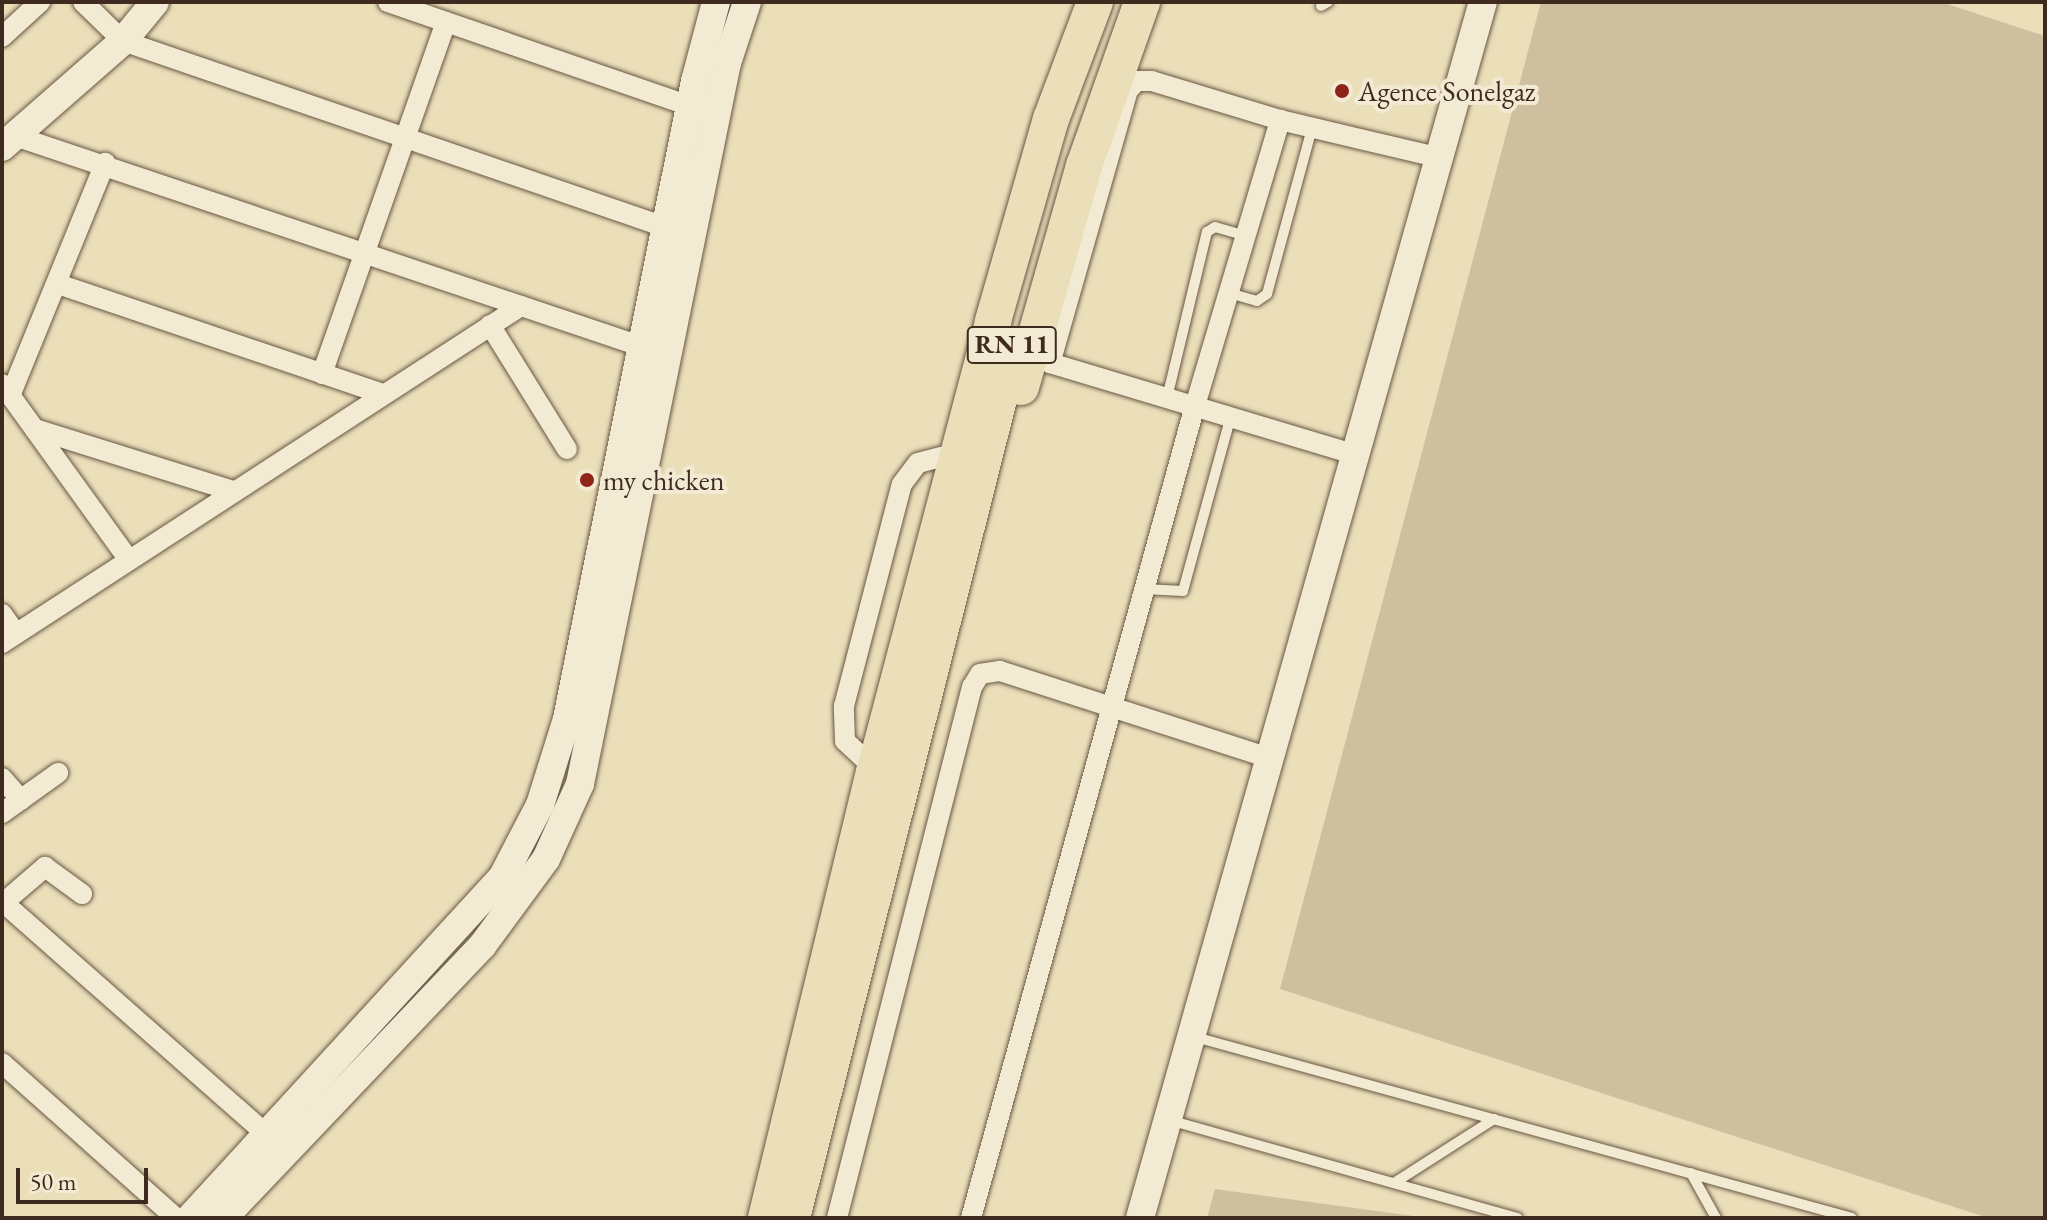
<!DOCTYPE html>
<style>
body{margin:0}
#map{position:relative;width:2047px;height:1220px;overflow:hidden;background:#ebdfb9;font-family:"EB Garamond",serif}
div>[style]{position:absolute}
.green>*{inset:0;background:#cec09f}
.roads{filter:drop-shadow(0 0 2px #695745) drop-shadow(0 0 2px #695745)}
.lane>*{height:10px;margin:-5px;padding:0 5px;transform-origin:5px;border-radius:5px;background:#f2ead2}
.street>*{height:20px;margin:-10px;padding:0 10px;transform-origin:10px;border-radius:10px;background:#f2ead2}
.secondary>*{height:28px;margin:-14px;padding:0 14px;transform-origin:14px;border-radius:14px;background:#f2ead2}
.highway>*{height:36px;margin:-18px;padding:0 18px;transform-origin:18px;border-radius:18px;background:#ebdfb9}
.dots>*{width:22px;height:22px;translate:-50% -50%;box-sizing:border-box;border:4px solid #f2ead2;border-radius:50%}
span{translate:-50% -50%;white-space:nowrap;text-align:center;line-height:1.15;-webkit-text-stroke:8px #f2ead2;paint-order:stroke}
.shield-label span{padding:2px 6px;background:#f2ead2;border:2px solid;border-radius:6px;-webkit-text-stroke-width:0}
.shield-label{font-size:26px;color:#3e2a1e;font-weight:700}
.poi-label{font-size:28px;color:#3e2a1e}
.left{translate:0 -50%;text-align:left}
.frame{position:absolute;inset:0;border:4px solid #3e2a1e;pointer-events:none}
.scale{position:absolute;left:16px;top:1168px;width:132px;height:36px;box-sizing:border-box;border:4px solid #3e2a1e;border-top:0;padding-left:10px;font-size:24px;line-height:28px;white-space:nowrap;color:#3e2a1e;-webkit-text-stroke:6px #f2ead2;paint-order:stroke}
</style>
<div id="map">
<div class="green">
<div style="clip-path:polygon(1541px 2px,1941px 2px,2045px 36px,2045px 1218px,1988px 1218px,1280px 989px)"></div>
<div style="clip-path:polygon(1215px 1189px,1421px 1217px,1424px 1218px,1207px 1218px)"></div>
</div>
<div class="roads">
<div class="lane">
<div style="left:1321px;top:6px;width:8px;rotate:-30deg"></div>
<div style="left:1229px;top:293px;width:29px;rotate:16deg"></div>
<div style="left:1257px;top:301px;width:12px;rotate:-35deg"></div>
<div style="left:1267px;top:294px;width:172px;rotate:-74.8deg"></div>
<div style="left:1167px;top:398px;width:171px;rotate:-76.5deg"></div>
<div style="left:1207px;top:232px;width:9px;rotate:-32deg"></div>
<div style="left:1215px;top:227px;width:29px;rotate:16deg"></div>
<div style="left:1144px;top:589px;width:39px;rotate:3deg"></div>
<div style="left:1183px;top:591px;width:178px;rotate:-74.7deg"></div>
<div style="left:1195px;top:1037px;width:681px;rotate:15.4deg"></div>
<div style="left:1169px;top:1120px;width:362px;rotate:15.7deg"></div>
<div style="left:1691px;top:1173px;width:51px;rotate:60.9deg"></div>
<div style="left:1394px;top:1183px;width:119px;rotate:-32.6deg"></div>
</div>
<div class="street">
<div style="left:83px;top:2px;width:56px;rotate:44.3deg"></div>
<div style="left:123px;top:41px;width:573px;rotate:18.94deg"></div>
<div style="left:388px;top:2px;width:332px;rotate:19deg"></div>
<div style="left:2px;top:37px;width:52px;rotate:-42.6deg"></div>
<div style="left:1280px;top:120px;width:134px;rotate:-163.1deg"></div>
<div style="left:1152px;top:81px;width:15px;rotate:180deg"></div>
<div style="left:1137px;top:81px;width:13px;rotate:135deg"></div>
<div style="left:1128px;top:90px;width:284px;rotate:105.9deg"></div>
<div style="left:1050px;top:363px;width:317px;rotate:16.7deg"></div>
<div style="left:15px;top:136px;width:672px;rotate:18.57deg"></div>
<div style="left:58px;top:284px;width:343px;rotate:18.7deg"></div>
<div style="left:490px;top:325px;width:146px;rotate:58.2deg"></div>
<div style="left:322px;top:374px;width:373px;rotate:-70.6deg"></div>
<div style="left:2px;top:384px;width:216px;rotate:54.2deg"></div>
<div style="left:10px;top:396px;width:252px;rotate:-67.8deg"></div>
<div style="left:35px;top:429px;width:207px;rotate:17.4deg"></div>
<div style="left:2px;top:614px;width:22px;rotate:54deg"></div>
<div style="left:2px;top:643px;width:619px;rotate:-33deg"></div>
<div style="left:875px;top:769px;width:41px;rotate:-137deg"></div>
<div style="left:845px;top:741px;width:35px;rotate:-92deg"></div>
<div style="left:844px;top:706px;width:229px;rotate:-75.4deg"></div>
<div style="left:902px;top:484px;width:26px;rotate:-53deg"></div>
<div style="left:918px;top:463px;width:24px;rotate:-15deg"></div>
<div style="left:2px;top:778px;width:29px;rotate:49deg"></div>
<div style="left:2px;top:813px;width:69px;rotate:-35.5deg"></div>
<div style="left:4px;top:903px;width:360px;rotate:41.4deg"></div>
<div style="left:2px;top:904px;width:57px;rotate:-40.7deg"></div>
<div style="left:45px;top:867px;width:46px;rotate:36.1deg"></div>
<div style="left:2px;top:1063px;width:233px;rotate:41.7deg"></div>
<div style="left:837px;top:1218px;width:548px;rotate:-75.74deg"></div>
<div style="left:972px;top:687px;width:15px;rotate:-58deg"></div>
<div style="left:980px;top:674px;width:20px;rotate:-9deg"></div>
<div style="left:1000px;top:671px;width:283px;rotate:17.9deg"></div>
<div style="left:971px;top:1218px;width:839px;rotate:-74.59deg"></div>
<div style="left:1194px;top:409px;width:302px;rotate:-73.4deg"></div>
<div style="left:1280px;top:120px;width:161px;rotate:13.3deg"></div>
</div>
<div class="secondary">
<div style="left:2px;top:147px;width:161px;rotate:-41.2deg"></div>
<div style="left:123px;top:41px;width:50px;rotate:-50.6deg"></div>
<div style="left:190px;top:1218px;width:464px;rotate:-47.5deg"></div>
<div style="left:503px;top:876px;width:80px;rotate:-62.5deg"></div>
<div style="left:540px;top:805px;width:90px;rotate:-72.6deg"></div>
<div style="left:567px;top:719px;width:651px;rotate:-78.66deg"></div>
<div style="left:695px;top:81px;width:82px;rotate:-75.1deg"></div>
<div style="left:223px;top:1218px;width:376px;rotate:-46.4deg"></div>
<div style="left:482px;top:946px;width:108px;rotate:-53.7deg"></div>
<div style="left:546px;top:859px;width:82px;rotate:-65.6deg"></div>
<div style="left:580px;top:784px;width:736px;rotate:-78.48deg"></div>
<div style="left:727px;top:63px;width:64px;rotate:-71.8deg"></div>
<div style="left:1140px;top:1218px;width:1263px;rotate:-74.25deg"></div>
</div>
<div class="highway">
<div style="left:1021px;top:387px;width:230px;rotate:-74.1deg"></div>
<div style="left:1084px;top:166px;width:174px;rotate:-70.5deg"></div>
<div style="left:766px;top:1218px;width:462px;rotate:-76.4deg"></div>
<div style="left:875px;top:769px;width:463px;rotate:-75.2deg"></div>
<div style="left:993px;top:321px;width:210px;rotate:-74deg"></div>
<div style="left:1051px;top:119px;width:125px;rotate:-69.4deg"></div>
<div style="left:792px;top:1218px;width:894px;rotate:-75.82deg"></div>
</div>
</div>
<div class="dots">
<div style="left:1342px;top:91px;background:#8f2418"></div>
<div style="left:587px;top:480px;background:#8f2418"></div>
</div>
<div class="shield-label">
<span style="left:1012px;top:345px">RN 11</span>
</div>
<div class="poi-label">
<span class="left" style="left:1358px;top:91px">Agence Sonelgaz</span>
<span class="left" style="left:603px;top:480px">my chicken</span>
</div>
<div class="frame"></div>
<div class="scale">50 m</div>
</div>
